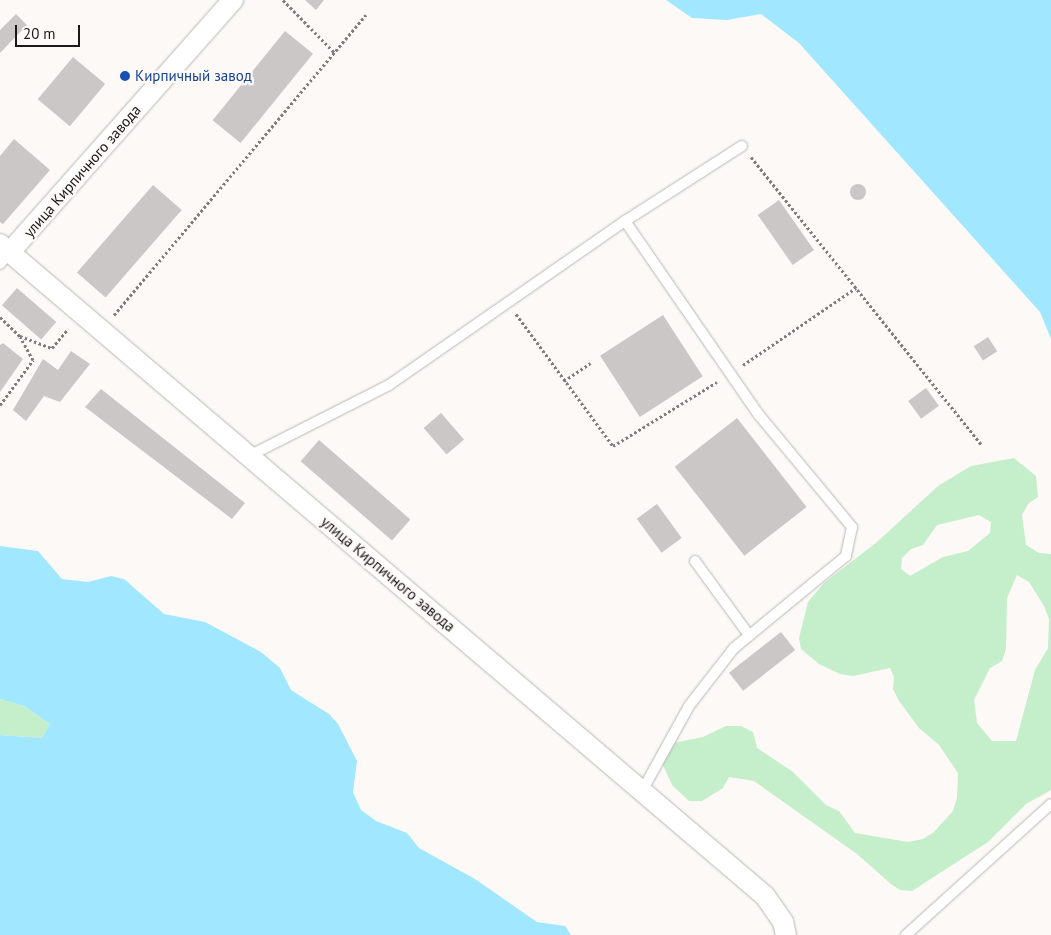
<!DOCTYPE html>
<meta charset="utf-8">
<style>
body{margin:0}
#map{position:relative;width:1051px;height:935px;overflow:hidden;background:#fcf9f6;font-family:"PT Sans",sans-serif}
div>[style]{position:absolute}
.green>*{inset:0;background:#c5eecb}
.water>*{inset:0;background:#a1e7ff}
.building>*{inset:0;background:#cbc7c6;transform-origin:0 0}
.round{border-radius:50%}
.path>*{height:3px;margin-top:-1.5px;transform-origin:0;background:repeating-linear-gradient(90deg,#807e7c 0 2.5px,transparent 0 5px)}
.roads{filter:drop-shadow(0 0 1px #b9b7b4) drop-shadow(0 0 1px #b9b7b4)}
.lane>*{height:10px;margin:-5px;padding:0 5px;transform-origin:5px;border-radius:5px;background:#fff}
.street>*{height:20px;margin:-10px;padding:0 10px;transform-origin:10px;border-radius:10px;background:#fff}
.dots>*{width:14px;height:14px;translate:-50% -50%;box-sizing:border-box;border:2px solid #fcf9f6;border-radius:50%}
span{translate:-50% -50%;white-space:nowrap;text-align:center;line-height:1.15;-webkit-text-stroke:4.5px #fcf9f6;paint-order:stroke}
.transit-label{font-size:15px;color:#164399}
.left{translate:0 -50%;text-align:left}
.street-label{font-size:15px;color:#1a1918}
.scale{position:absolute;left:15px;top:25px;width:65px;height:22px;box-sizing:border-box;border:2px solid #1a1918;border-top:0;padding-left:6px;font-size:15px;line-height:18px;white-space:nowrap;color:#1a1918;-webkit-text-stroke:4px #fcf9f6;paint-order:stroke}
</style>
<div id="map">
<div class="green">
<div style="clip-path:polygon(evenodd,1014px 458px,1036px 476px,1038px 497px,1028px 504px,1022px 515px,1026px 545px,1039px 553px,1051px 554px,1051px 790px,1026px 804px,988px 842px,912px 891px,900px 890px,891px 884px,857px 854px,754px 781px,729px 777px,723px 788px,702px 801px,689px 801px,672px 785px,662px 763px,673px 743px,703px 737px,726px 726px,741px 726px,753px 732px,757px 748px,793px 772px,826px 805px,839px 811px,855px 833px,908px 842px,923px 839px,934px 832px,953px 811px,957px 798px,958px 773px,939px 745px,919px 728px,899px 701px,893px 689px,894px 677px,890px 668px,853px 676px,840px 674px,819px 664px,801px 649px,799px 638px,808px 602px,824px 583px,877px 542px,938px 486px,971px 466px,1014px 458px,979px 515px,991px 522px,990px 533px,968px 551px,943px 557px,910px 576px,901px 569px,902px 558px,911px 549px,923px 545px,937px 525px,979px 515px,1014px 458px,1017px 575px,1029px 582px,1044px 606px,1049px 619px,1048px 648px,1035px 670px,1016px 741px,992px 741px,977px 723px,974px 700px,990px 668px,1002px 661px,1006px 649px,1007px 598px,1017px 575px)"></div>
<div style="clip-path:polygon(0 699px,24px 706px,50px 724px,42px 738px,0 735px)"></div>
</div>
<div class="water">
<div style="clip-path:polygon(666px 0,1051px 0,1051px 339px,1040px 312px,799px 43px,761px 14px,727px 20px,692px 18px)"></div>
<div style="clip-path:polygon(0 546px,38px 551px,62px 579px,88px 582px,111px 576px,124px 579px,164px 614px,205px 622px,261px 652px,280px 668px,291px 690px,329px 714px,338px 724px,357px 761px,353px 792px,361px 810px,376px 821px,407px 833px,419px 848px,475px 879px,537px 922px,565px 926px,571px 935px,0 935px,0 735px,42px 738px,50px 724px,24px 706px,0 699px)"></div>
</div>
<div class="building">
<div style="clip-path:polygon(305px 0,324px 0,316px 10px)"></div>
<div style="clip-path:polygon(16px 14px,27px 25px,0 53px,0 30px)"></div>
<div style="left:285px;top:31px;width:36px;height:115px;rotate:39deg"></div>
<div style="left:73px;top:57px;width:42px;height:55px;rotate:40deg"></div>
<div style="clip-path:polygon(14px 139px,50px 170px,3px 224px,0 222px,0 156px)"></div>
<div class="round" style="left:850px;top:184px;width:16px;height:16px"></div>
<div style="left:153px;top:185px;width:38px;height:116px;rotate:41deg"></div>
<div style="left:779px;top:200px;width:61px;height:26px;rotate:55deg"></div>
<div style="left:17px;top:288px;width:52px;height:23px;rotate:41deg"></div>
<div style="left:663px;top:315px;width:73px;height:75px;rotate:57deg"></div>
<div style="left:988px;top:337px;width:17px;height:17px;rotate:57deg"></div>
<div style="clip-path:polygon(3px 343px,23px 359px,0 392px,0 345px)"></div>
<div style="clip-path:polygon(71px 351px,90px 364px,60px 402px,44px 396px,26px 421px,13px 410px,43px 359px,58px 370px)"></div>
<div style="left:926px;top:388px;width:22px;height:22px;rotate:54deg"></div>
<div style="clip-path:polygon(101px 389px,245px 503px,232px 519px,85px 407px)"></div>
<div style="left:441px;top:413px;width:35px;height:23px;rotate:49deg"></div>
<div style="left:737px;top:418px;width:113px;height:79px;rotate:52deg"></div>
<div style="left:319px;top:440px;width:121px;height:28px;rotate:41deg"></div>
<div style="left:657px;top:504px;width:42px;height:25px;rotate:54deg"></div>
<div style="left:781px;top:632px;width:23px;height:66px;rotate:52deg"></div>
</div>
<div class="path">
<div style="left:283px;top:0;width:73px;rotate:45.6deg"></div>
<div style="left:751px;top:157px;width:369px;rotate:51.3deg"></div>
<div style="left:516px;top:314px;width:164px;rotate:53.7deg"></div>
<div style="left:613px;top:446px;width:122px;rotate:-31.6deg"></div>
<div style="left:114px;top:315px;width:392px;rotate:-50deg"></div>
<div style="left:0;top:317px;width:28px;rotate:44deg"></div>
<div style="left:20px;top:336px;width:34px;rotate:21deg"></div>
<div style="left:52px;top:348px;width:25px;rotate:-50deg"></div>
<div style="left:743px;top:365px;width:137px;rotate:-34.3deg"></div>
<div style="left:564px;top:381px;width:32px;rotate:-34deg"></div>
<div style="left:0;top:405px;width:56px;rotate:-53.7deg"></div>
<div style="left:33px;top:360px;width:26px;rotate:-119deg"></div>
</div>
<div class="roads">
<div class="lane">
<div style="left:625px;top:221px;width:236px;rotate:55.4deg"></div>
<div style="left:759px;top:415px;width:146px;rotate:50.3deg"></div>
<div style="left:852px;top:527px;width:30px;rotate:102deg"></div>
<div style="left:846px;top:556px;width:145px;rotate:140.6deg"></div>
<div style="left:734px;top:648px;width:73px;rotate:127.8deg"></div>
<div style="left:689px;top:706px;width:97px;rotate:118.9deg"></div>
<div style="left:0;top:264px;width:16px;rotate:-50deg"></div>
<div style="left:249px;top:456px;width:157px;rotate:-26.9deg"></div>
<div style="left:389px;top:385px;width:287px;rotate:-34.8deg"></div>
<div style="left:625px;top:221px;width:139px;rotate:-32.7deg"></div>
<div style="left:695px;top:561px;width:92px;rotate:53.9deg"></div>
<div style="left:906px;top:935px;width:195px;rotate:-42.1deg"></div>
</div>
<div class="street">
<div style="left:0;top:244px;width:1005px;rotate:40.44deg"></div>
<div style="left:765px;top:896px;width:32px;rotate:55deg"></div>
<div style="left:783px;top:922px;width:13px;rotate:77deg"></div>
<div style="left:10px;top:252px;width:337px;rotate:-48.5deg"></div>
</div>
</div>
<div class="dots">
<div style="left:125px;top:76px;background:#1a4fb4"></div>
</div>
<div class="transit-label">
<span class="left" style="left:135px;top:76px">Кирпичный завод</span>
</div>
<div class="street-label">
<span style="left:82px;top:171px;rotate:-49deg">улица Кирпичного завода</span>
<span style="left:388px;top:574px;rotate:40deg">улица Кирпичного завода</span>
</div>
<div class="scale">20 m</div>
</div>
